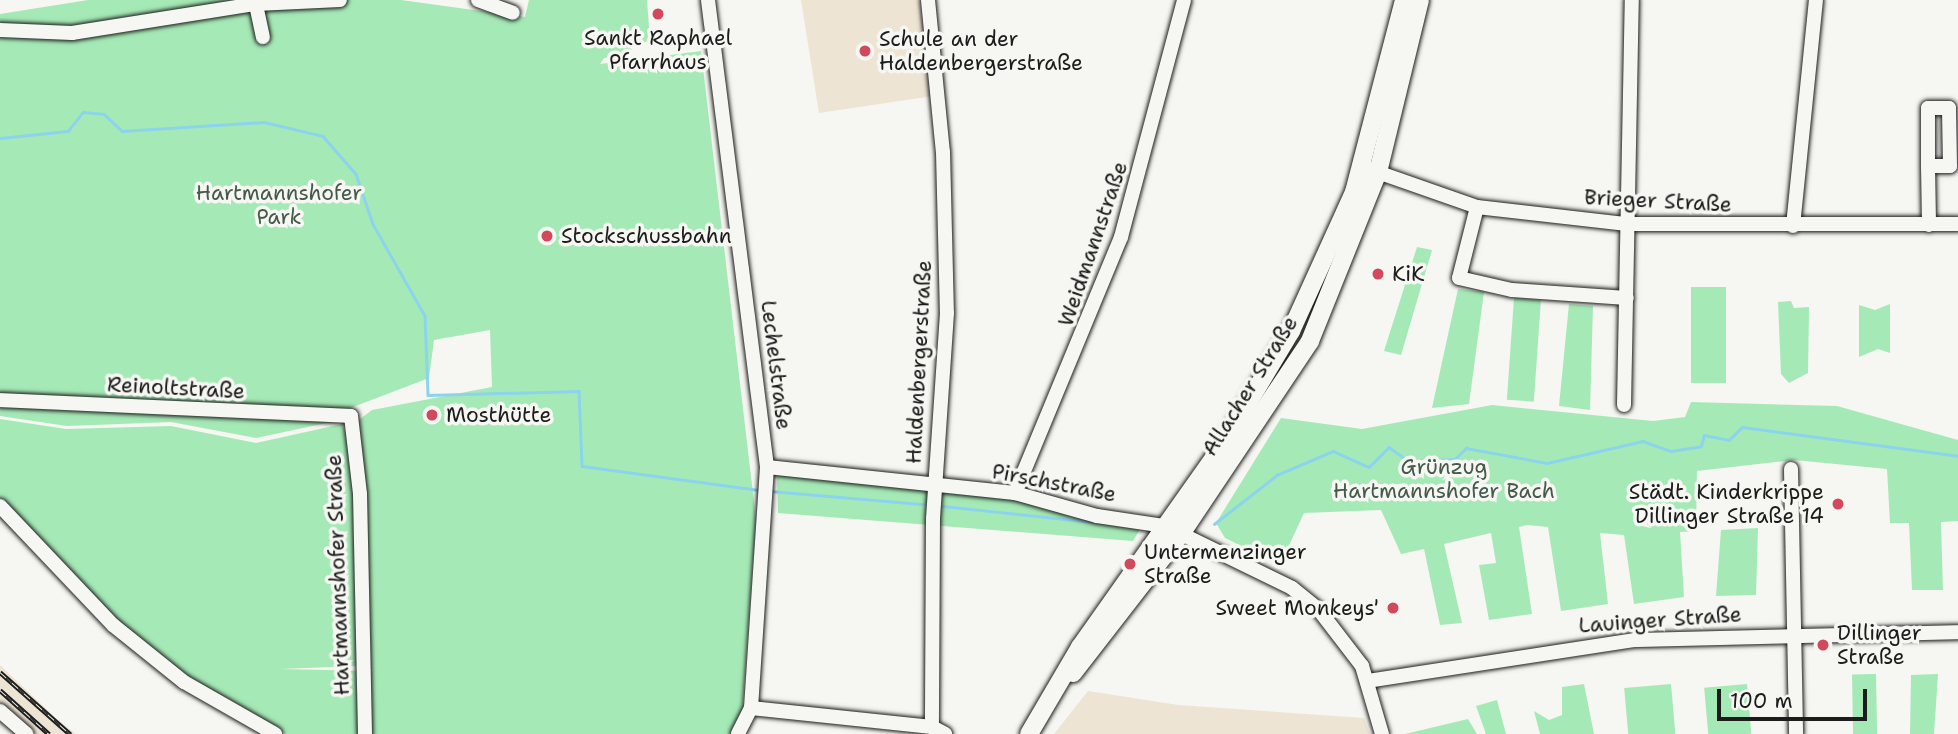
<!DOCTYPE html>
<meta charset="utf-8">
<style>
body{margin:0}
#map{position:relative;width:1958px;height:734px;overflow:hidden;background:#f6f6f2;font-family:"Shantell Sans",sans-serif}
div>[style]{position:absolute}
.built>*{inset:0;background:#ede4d3}
.green>*{inset:0;background:#a5eab6;transform-origin:0 0}
.stream>*{height:2.5px;margin:-1.25px;padding:0 1.25px;transform-origin:1.25px;border-radius:1.25px;background:#8cd4ed}
.roads{filter:drop-shadow(0 0 2px #1c1c1c) drop-shadow(0 0 2px #1c1c1c)}
.minor>*{height:14px;margin:-7px;padding:0 7px;transform-origin:7px;border-radius:7px;background:#f6f6f2}
.major>*{height:18px;margin:-9px;padding:0 9px;transform-origin:9px;border-radius:9px;background:#f6f6f2}
.rail>*{height:5px;margin-top:-2.5px;transform-origin:0;background:repeating-linear-gradient(90deg,#f6f6f2 0 8px,#1c1c1c 0 16px);box-sizing:border-box;border-block:2px solid #1c1c1c}
.dots>*{width:19px;height:19px;translate:-50% -50%;box-sizing:border-box;border:4px solid #f6f6f2;border-radius:50%}
span{translate:-50% -50%;white-space:nowrap;text-align:center;line-height:1.15;-webkit-text-stroke:7px #f6f6f2;paint-order:stroke}
.poi-label{font-size:21px;color:#1c1c1c}
.left{translate:0 -50%;text-align:left}
.right{translate:-100% -50%;text-align:right}
.park-label{font-size:21px;color:#455a4a}
.street-label{font-size:21px;color:#1c1c1c}
.scale{position:absolute;left:1717px;top:689px;width:150px;height:32px;box-sizing:border-box;border:4px solid #1c1c1c;border-top:0;padding-left:9px;font-size:21px;line-height:24px;white-space:nowrap;color:#1c1c1c;-webkit-text-stroke:5px #f6f6f2;paint-order:stroke}
</style>
<div id="map">
<div class="built">
<div style="clip-path:polygon(801px 0,919px 0,933px 96px,819px 113px)"></div>
<div style="clip-path:polygon(0 665px,58px 720px,76px 734px,33px 734px,0 702px)"></div>
<div style="clip-path:polygon(1088px 691px,1178px 705px,1364px 718px,1370px 734px,1054px 734px)"></div>
</div>
<div class="green">
<div style="clip-path:polygon(88px 0,401px 0,525px 17px,529px 0,647px 0,650px 41px,631px 44px,632px 54px,604px 58px,600px 64px,701px 51px,756px 519px,742px 714px,731px 734px,286px 734px,187px 678px,137px 640px,0 499px,0 419px,66px 429px,171px 426px,256px 443px,342px 424px,353px 450px,358px 666px,280px 669px,373px 671px,366px 665px,356px 422px,372px 410px,492px 387px,490px 330px,434px 340px,429px 378px,340px 412px,0 397px,0 14px)"></div>
<div style="clip-path:polygon(1417px 247px,1432px 250px,1401px 355px,1384px 351px)"></div>
<div style="left:1726px;top:287px;width:96px;height:35px;rotate:90deg"></div>
<div style="clip-path:polygon(1458px 289px,1484px 292px,1469px 404px,1432px 408px)"></div>
<div style="left:1514px;top:298px;width:27px;height:102px;rotate:4deg"></div>
<div style="clip-path:polygon(1791px 301px,1794px 308px,1809px 307px,1808px 373px,1789px 383px,1781px 374px,1778px 302px)"></div>
<div style="clip-path:polygon(1569px 304px,1593px 306px,1590px 410px,1559px 406px)"></div>
<div style="clip-path:polygon(1890px 304px,1890px 353px,1878px 349px,1859px 357px,1859px 305px,1875px 310px)"></div>
<div style="clip-path:polygon(1691px 402px,1837px 406px,1958px 440px,1958px 521px,1941px 522px,1943px 590px,1912px 590px,1909px 523px,1890px 523px,1887px 469px,1794px 460px,1697px 471px,1696px 531px,1680px 532px,1684px 597px,1634px 604px,1624px 535px,1600px 533px,1608px 604px,1561px 611px,1548px 527px,1527px 525px,1519px 527px,1532px 614px,1489px 620px,1479px 565px,1496px 563px,1491px 533px,1444px 544px,1462px 623px,1440px 625px,1424px 549px,1401px 554px,1381px 510px,1304px 513px,1280px 565px,1225px 538px,1216px 523px,1281px 418px,1362px 429px,1492px 405px,1653px 421px,1685px 417px)"></div>
<div style="clip-path:polygon(0 405px,336px 421px,256px 438px,171px 422px,67px 426px,0 416px)"></div>
<div style="clip-path:polygon(777px 473px,1015px 496px,1143px 524px,1133px 541px,778px 513px)"></div>
<div style="clip-path:polygon(1758px 528px,1756px 595px,1716px 596px,1721px 530px)"></div>
<div style="left:1876px;top:674px;width:60px;height:24px;rotate:89deg"></div>
<div style="clip-path:polygon(1938px 674px,1934px 734px,1910px 734px,1911px 675px)"></div>
<div style="clip-path:polygon(1584px 684px,1594px 734px,1540px 734px,1534px 711px,1549px 720px,1562px 715px,1562px 687px)"></div>
<div style="left:1671px;top:684px;width:50px;height:47px;rotate:85deg"></div>
<div style="left:1747px;top:684px;width:50px;height:43px;rotate:85deg"></div>
<div style="clip-path:polygon(1497px 700px,1506px 734px,1486px 734px,1476px 706px)"></div>
<div style="clip-path:polygon(1468px 719px,1477px 734px,1405px 734px)"></div>
</div>
<div class="stream">
<div style="left:0;top:138px;width:68px;rotate:-5.9deg"></div>
<div style="left:68px;top:131px;width:24px;rotate:-52deg"></div>
<div style="left:83px;top:112px;width:21px;rotate:5deg"></div>
<div style="left:104px;top:114px;width:25px;rotate:43deg"></div>
<div style="left:122px;top:131px;width:142px;rotate:-3.6deg"></div>
<div style="left:264px;top:122px;width:61px;rotate:13.3deg"></div>
<div style="left:323px;top:136px;width:50px;rotate:49deg"></div>
<div style="left:356px;top:174px;width:53px;rotate:71.2deg"></div>
<div style="left:373px;top:224px;width:106px;rotate:60.5deg"></div>
<div style="left:425px;top:316px;width:79px;rotate:87.8deg"></div>
<div style="left:428px;top:395px;width:151px;rotate:-1.5deg"></div>
<div style="left:579px;top:391px;width:75px;rotate:87.7deg"></div>
<div style="left:582px;top:466px;width:180px;rotate:7.7deg"></div>
<div style="left:770px;top:491px;width:154px;rotate:4.9deg"></div>
<div style="left:943px;top:506px;width:150px;rotate:6.1deg"></div>
<div style="left:1214px;top:524px;width:80px;rotate:-37.9deg"></div>
<div style="left:1277px;top:475px;width:61px;rotate:-23.2deg"></div>
<div style="left:1333px;top:451px;width:39px;rotate:24deg"></div>
<div style="left:1369px;top:467px;width:28px;rotate:-45deg"></div>
<div style="left:1389px;top:447px;width:24px;rotate:36deg"></div>
<div style="left:1408px;top:461px;width:47px;rotate:-2.4deg"></div>
<div style="left:1455px;top:459px;width:16px;rotate:-45deg"></div>
<div style="left:1466px;top:448px;width:82px;rotate:10.5deg"></div>
<div style="left:1547px;top:463px;width:98px;rotate:-12.9deg"></div>
<div style="left:1643px;top:441px;width:30px;rotate:20deg"></div>
<div style="left:1671px;top:451px;width:30px;rotate:-9deg"></div>
<div style="left:1701px;top:446px;width:11px;rotate:-75deg"></div>
<div style="left:1704px;top:435px;width:25px;rotate:11deg"></div>
<div style="left:1729px;top:440px;width:18px;rotate:-45deg"></div>
<div style="left:1742px;top:427px;width:218px;rotate:7.6deg"></div>
</div>
<div class="roads">
<div class="minor">
<div style="left:255px;top:0;width:38px;rotate:78deg"></div>
<div style="left:478px;top:0;width:37px;rotate:20deg"></div>
<div style="left:708px;top:0;width:471px;rotate:82.8deg"></div>
<div style="left:767px;top:467px;width:242px;rotate:93.8deg"></div>
<div style="left:751px;top:708px;width:29px;rotate:117deg"></div>
<div style="left:928px;top:0;width:153px;rotate:84.4deg"></div>
<div style="left:943px;top:152px;width:161px;rotate:88.6deg"></div>
<div style="left:947px;top:313px;width:206px;rotate:93.9deg"></div>
<div style="left:933px;top:519px;width:208px;rotate:90.3deg"></div>
<div style="left:0;top:30px;width:72px;rotate:2.4deg"></div>
<div style="left:72px;top:33px;width:186px;rotate:-9deg"></div>
<div style="left:256px;top:4px;width:84px;rotate:-2.7deg"></div>
<div style="left:1928px;top:166px;width:22px"></div>
<div style="left:1950px;top:166px;width:58px;rotate:-91deg"></div>
<div style="left:1949px;top:108px;width:21px;rotate:180deg"></div>
<div style="left:1928px;top:108px;width:58px;rotate:90deg"></div>
<div style="left:1928px;top:166px;width:59px;rotate:89deg"></div>
<div style="left:1363px;top:167px;width:121px;rotate:19.3deg"></div>
<div style="left:1477px;top:207px;width:151px;rotate:6.5deg"></div>
<div style="left:1627px;top:224px;width:331px"></div>
<div style="left:1477px;top:207px;width:73px;rotate:104.2deg"></div>
<div style="left:1459px;top:278px;width:54px;rotate:12.8deg"></div>
<div style="left:1512px;top:290px;width:115px;rotate:4deg"></div>
<div style="left:1793px;top:226px;width:227px;rotate:-84.2deg"></div>
<div style="left:0;top:400px;width:351px;rotate:2.6deg"></div>
<div style="left:351px;top:416px;width:79px;rotate:83.4deg"></div>
<div style="left:360px;top:494px;width:240px;rotate:88.8deg"></div>
<div style="left:1624px;top:405px;width:405px;rotate:-88.9deg"></div>
<div style="left:767px;top:467px;width:249px;rotate:6deg"></div>
<div style="left:1015px;top:493px;width:85px;rotate:15.7deg"></div>
<div style="left:1097px;top:516px;width:69px;rotate:8.4deg"></div>
<div style="left:1165px;top:526px;width:141px;rotate:26deg"></div>
<div style="left:1292px;top:588px;width:35px;rotate:39deg"></div>
<div style="left:1319px;top:610px;width:71px;rotate:52.5deg"></div>
<div style="left:1362px;top:666px;width:71px;rotate:73.6deg"></div>
<div style="left:1791px;top:469px;width:265px;rotate:88.9deg"></div>
<div style="left:1015px;top:493px;width:277px;rotate:-67.5deg"></div>
<div style="left:1121px;top:237px;width:245px;rotate:-75.1deg"></div>
<div style="left:0;top:506px;width:164px;rotate:46.5deg"></div>
<div style="left:113px;top:625px;width:91px;rotate:38.8deg"></div>
<div style="left:184px;top:682px;width:105px;rotate:29.7deg"></div>
<div style="left:1367px;top:681px;width:271px;rotate:-8.7deg"></div>
<div style="left:1635px;top:640px;width:323px;rotate:-1.4deg"></div>
<div style="left:751px;top:708px;width:182px;rotate:6deg"></div>
<div style="left:932px;top:727px;width:15px;rotate:28deg"></div>
<div style="left:0;top:711px;width:35px;rotate:41deg"></div>
</div>
<div class="major">
<div style="left:1073px;top:673px;width:176px;rotate:-52.2deg"></div>
<div style="left:1181px;top:534px;width:232px;rotate:-56.2deg"></div>
<div style="left:1310px;top:341px;width:182px;rotate:-68.1deg"></div>
<div style="left:1378px;top:172px;width:177px;rotate:-76.3deg"></div>
<div style="left:1029px;top:734px;width:101px;rotate:-59.6deg"></div>
<div style="left:1080px;top:647px;width:247px;rotate:-54.7deg"></div>
<div style="left:1223px;top:445px;width:133px;rotate:-59.2deg"></div>
<div style="left:1291px;top:331px;width:153px;rotate:-65.6deg"></div>
<div style="left:1354px;top:192px;width:198px;rotate:-75.4deg"></div>
</div>
</div>
<div class="rail">
<div style="left:0;top:672px;width:94px;rotate:41.5deg"></div>
<div style="left:0;top:690px;width:66px;rotate:41.9deg"></div>
</div>
<div class="dots">
<div style="left:658px;top:14px;background:#d1495b"></div>
<div style="left:865px;top:51px;background:#d1495b"></div>
<div style="left:547px;top:236px;background:#d1495b"></div>
<div style="left:1378px;top:274px;background:#d1495b"></div>
<div style="left:432px;top:415px;background:#d1495b"></div>
<div style="left:1838px;top:504px;background:#d1495b"></div>
<div style="left:1130px;top:564px;background:#d1495b"></div>
<div style="left:1393px;top:608px;background:#d1495b"></div>
<div style="left:1823px;top:645px;background:#d1495b"></div>
</div>
<div class="poi-label">
<span style="left:658px;top:50px">Sankt Raphael<br>Pfarrhaus</span>
<span class="left" style="left:879px;top:51px">Schule an der<br>Haldenbergerstraße</span>
<span class="left" style="left:561px;top:236px">Stockschussbahn</span>
<span class="left" style="left:1392px;top:274px">KiK</span>
<span class="left" style="left:446px;top:415px">Mosthütte</span>
<span class="right" style="left:1824px;top:504px">Städt. Kinderkrippe<br>Dillinger Straße 14</span>
<span class="left" style="left:1144px;top:564px">Untermenzinger<br>Straße</span>
<span class="right" style="left:1379px;top:608px">Sweet Monkeys'</span>
<span class="left" style="left:1837px;top:645px">Dillinger<br>Straße</span>
</div>
<div class="park-label">
<span style="left:279px;top:205px">Hartmannshofer<br>Park</span>
<span style="left:1444px;top:479px">Grünzug<br>Hartmannshofer Bach</span>
</div>
<div class="street-label">
<span style="left:1658px;top:201px;rotate:3deg">Brieger Straße</span>
<span style="left:1093px;top:244px;rotate:-71deg">Weidmannstraße</span>
<span style="left:919px;top:362px;rotate:-87deg">Haldenbergerstraße</span>
<span style="left:776px;top:365px;rotate:83deg">Lechelstraße</span>
<span style="left:1250px;top:386px;rotate:-58deg">Allacher Straße</span>
<span style="left:176px;top:388px;rotate:3deg">Reinoltstraße</span>
<span style="left:1054px;top:483px;rotate:11deg">Pirschstraße</span>
<span style="left:338px;top:575px;rotate:-92deg">Hartmannshofer Straße</span>
<span style="left:1660px;top:620px;rotate:-4deg">Lauinger Straße</span>
</div>
<div class="scale">100 m</div>
</div>
